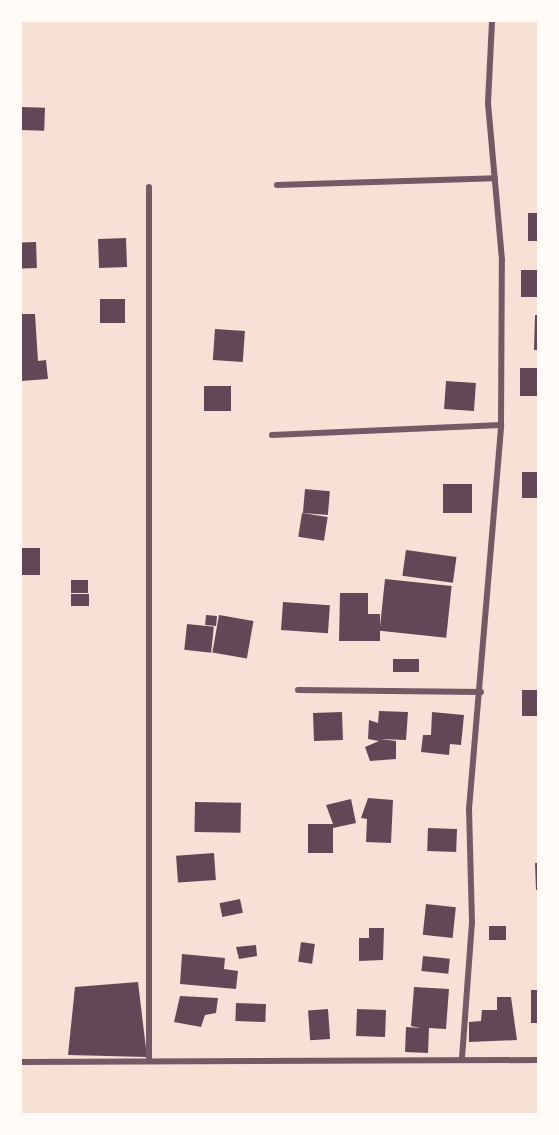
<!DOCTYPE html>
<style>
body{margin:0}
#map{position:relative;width:559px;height:1135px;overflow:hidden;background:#f7e1d7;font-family:Lora,serif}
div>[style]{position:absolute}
.building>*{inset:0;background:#644757;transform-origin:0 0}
.minor>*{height:6px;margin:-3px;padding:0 3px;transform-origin:3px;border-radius:3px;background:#755966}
span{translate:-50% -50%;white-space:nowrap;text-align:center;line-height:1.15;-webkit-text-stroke:6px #fffaf5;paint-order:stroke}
.frame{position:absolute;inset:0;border:22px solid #fffaf5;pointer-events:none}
</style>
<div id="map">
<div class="building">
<div style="left:21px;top:107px;width:24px;height:23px;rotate:2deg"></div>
<div style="left:528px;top:213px;width:10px;height:28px"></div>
<div style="left:126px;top:238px;width:29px;height:28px;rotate:88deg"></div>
<div style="left:36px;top:242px;width:26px;height:15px;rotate:88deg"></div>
<div style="left:521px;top:270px;width:17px;height:27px"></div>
<div style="left:100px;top:299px;width:25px;height:24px"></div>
<div style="clip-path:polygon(21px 314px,35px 314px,38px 361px,46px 360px,48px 379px,21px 381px)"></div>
<div style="clip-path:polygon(535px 315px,538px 315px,538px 350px,534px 350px)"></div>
<div style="left:215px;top:329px;width:30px;height:31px;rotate:4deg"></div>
<div style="left:520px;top:368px;width:18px;height:28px"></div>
<div style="left:446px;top:381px;width:30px;height:28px;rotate:4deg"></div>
<div style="left:204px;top:386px;width:27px;height:25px"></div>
<div style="left:522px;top:472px;width:16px;height:26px"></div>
<div style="left:443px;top:484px;width:29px;height:29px"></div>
<div style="left:305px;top:489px;width:25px;height:24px;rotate:5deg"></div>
<div style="left:302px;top:513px;width:26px;height:24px;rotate:9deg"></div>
<div style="left:40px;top:548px;width:27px;height:19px;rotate:90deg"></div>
<div style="left:406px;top:550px;width:51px;height:26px;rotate:8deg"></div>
<div style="left:385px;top:579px;width:67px;height:52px;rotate:6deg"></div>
<div style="left:71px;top:580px;width:17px;height:13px"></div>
<div style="clip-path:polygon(340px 593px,368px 593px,368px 614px,380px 614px,380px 641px,339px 641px)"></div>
<div style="left:71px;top:594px;width:18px;height:12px"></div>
<div style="left:283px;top:602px;width:47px;height:28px;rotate:4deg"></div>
<div style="left:206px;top:615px;width:11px;height:10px;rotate:5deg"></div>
<div style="left:219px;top:615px;width:35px;height:38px;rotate:10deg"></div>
<div style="left:187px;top:624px;width:27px;height:26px;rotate:6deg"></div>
<div style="left:419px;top:659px;width:13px;height:26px;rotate:90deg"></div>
<div style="left:538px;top:690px;width:26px;height:16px;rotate:90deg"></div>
<div style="clip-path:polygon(379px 711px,408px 712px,406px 740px,380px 739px,396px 741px,396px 759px,370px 761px,365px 747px,379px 741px,368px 739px,369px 720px,378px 723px)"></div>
<div style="left:342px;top:712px;width:28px;height:29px;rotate:88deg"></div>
<div style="clip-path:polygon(432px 712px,464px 715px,461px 745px,450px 744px,449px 755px,421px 752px,423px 735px,431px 735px)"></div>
<div style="clip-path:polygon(368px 798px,393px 800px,391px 843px,366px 842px,367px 819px,361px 818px)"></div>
<div style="clip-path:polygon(351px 799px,356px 823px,333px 828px,333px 853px,308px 853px,308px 824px,333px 824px,326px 805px)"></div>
<div style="left:195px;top:802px;width:46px;height:30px;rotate:1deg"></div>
<div style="left:428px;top:828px;width:29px;height:23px;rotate:2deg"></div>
<div style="left:214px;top:853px;width:27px;height:38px;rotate:86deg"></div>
<div style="clip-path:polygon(535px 863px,538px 863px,538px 890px,536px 890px)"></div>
<div style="left:240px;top:899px;width:14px;height:21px;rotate:78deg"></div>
<div style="left:426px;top:904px;width:30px;height:31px;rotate:6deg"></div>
<div style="left:489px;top:926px;width:17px;height:14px"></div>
<div style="clip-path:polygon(369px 928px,384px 928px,383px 960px,359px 961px,359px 938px,369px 938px)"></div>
<div style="left:301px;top:942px;width:14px;height:20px;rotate:8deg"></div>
<div style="clip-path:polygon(256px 945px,257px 956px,239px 959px,236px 947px)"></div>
<div style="clip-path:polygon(182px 954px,225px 958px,224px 969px,238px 971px,236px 989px,180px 984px)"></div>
<div style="left:423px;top:956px;width:27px;height:15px;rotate:6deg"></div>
<div style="clip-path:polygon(138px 982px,147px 1057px,68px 1055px,75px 987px)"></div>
<div style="clip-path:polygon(414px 987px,449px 989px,446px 1029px,429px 1028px,428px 1053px,405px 1052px,406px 1027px,421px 1028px,411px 1026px)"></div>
<div style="left:531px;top:990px;width:7px;height:33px"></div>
<div style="clip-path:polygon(180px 996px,218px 998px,216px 1013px,205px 1015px,201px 1027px,174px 1022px)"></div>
<div style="clip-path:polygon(497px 997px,511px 997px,517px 1040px,469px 1042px,469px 1022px,481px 1021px,482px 1010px,497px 1010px)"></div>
<div style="left:236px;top:1003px;width:30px;height:18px;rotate:2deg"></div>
<div style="left:328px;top:1009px;width:30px;height:20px;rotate:86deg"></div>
<div style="left:357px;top:1009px;width:29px;height:27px;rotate:2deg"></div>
</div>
<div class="minor">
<div style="left:277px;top:185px;width:218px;rotate:-1.8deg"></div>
<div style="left:272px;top:435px;width:229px;rotate:-2.5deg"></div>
<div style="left:298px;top:690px;width:183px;rotate:0.6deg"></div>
<div style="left:462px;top:1058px;width:135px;rotate:-85.8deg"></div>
<div style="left:472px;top:923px;width:114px;rotate:-91.5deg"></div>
<div style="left:469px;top:809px;width:385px;rotate:-85.2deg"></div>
<div style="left:501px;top:425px;width:165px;rotate:-89.7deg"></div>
<div style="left:502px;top:260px;width:158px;rotate:-95.1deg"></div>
<div style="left:488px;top:103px;width:82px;rotate:-87.2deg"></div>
<div style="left:149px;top:1061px;width:874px;rotate:-90deg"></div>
<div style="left:21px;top:1062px;width:517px;rotate:-0.22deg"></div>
</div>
<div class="frame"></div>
</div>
